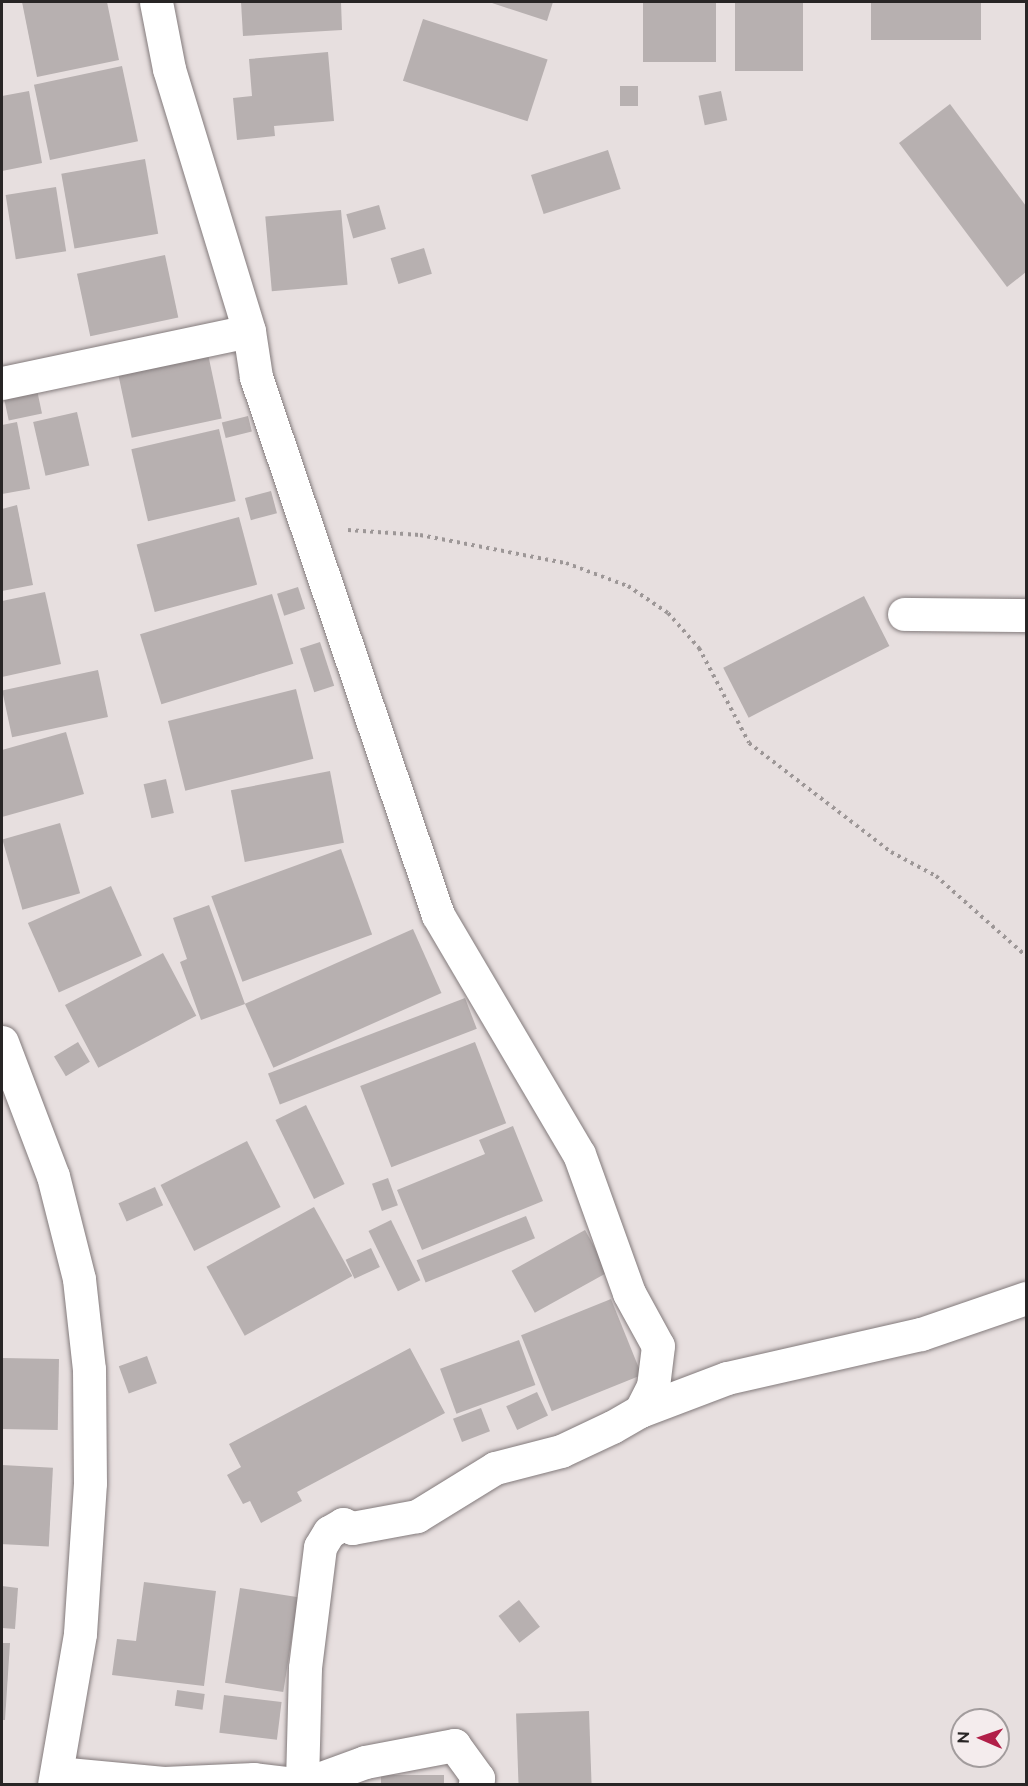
<!DOCTYPE html>
<style>
body{margin:0}
#map{position:relative;width:1028px;height:1786px;overflow:hidden;background:#e7dfdf;font-family:Raleway,sans-serif}
div>[style]{position:absolute}
.building>*{inset:0;background:#b7b0b0;transform-origin:0 0}
.path>*{height:4px;margin-top:-2px;transform-origin:0;background:repeating-linear-gradient(90deg,#9d9797 0 3px,transparent 0 7.5px)}
.roads{filter:drop-shadow(0 0 2px #837b7c) drop-shadow(0 0 2px #837b7c)}
.minor>*{height:33px;margin:-16.5px;padding:0 16.5px;transform-origin:16.5px;border-radius:16.5px;background:#fff}
span{translate:-50% -50%;white-space:nowrap;text-align:center;line-height:1.15;-webkit-text-stroke:4.5px #f4eced;paint-order:stroke}
.frame{position:absolute;inset:0;border:3px solid #282525;pointer-events:none}
.north{position:absolute;left:950px;top:1708px;width:60px;height:60px;box-sizing:border-box;background:#f4eced;border:2px solid #a29c9d;border-radius:50%;rotate:272deg;font-size:16px;font-weight:700;line-height:24px;text-align:center;color:#282525}
.north::after{content:'';display:block;margin:auto;width:21px;height:27px;background:#b11f48;clip-path:polygon(50% 0,100% 100%,50% 72%,0 100%)}
</style>
<div id="map">
<div class="building">
<div style="clip-path:polygon(22px 2px,107px 2px,119px 60px,37px 77px)"></div>
<div style="clip-path:polygon(241px 2px,341px 2px,342px 30px,243px 36px)"></div>
<div style="clip-path:polygon(489px 2px,553px 2px,547px 21px)"></div>
<div style="left:643px;top:2px;width:73px;height:60px"></div>
<div style="left:735px;top:2px;width:68px;height:69px"></div>
<div style="left:871px;top:2px;width:110px;height:38px"></div>
<div style="left:423px;top:19px;width:131px;height:65px;rotate:18deg"></div>
<div style="clip-path:polygon(328px 52px,334px 121px,274px 126px,275px 136px,237px 140px,233px 98px,252px 96px,249px 59px)"></div>
<div style="left:122px;top:66px;width:77px;height:90px;rotate:78deg"></div>
<div style="left:620px;top:86px;width:18px;height:20px"></div>
<div style="clip-path:polygon(29px 91px,42px 163px,2px 171px,2px 96px)"></div>
<div style="left:721px;top:91px;width:30px;height:23px;rotate:78deg"></div>
<div style="clip-path:polygon(950px 104px,1026px 206px,1026px 272px,1007px 287px,899px 143px)"></div>
<div style="left:608px;top:150px;width:41px;height:81px;rotate:72deg"></div>
<div style="left:145px;top:159px;width:76px;height:85px;rotate:80deg"></div>
<div style="left:56px;top:187px;width:65px;height:51px;rotate:81deg"></div>
<div style="left:379px;top:205px;width:25px;height:34px;rotate:74deg"></div>
<div style="left:341px;top:210px;width:75px;height:76px;rotate:85deg"></div>
<div style="left:424px;top:248px;width:27px;height:35px;rotate:73deg"></div>
<div style="left:165px;top:255px;width:64px;height:90px;rotate:78deg"></div>
<div style="left:208px;top:354px;width:66px;height:92px;rotate:78deg"></div>
<div style="left:37px;top:390px;width:24px;height:34px;rotate:78deg"></div>
<div style="left:77px;top:412px;width:55px;height:45px;rotate:77deg"></div>
<div style="left:248px;top:416px;width:16px;height:27px;rotate:76deg"></div>
<div style="clip-path:polygon(17px 422px,30px 489px,2px 494px,2px 425px)"></div>
<div style="left:219px;top:429px;width:74px;height:90px;rotate:77deg"></div>
<div style="left:271px;top:491px;width:23px;height:27px;rotate:75deg"></div>
<div style="clip-path:polygon(17px 505px,33px 585px,2px 591px,2px 509px)"></div>
<div style="left:239px;top:517px;width:70px;height:106px;rotate:75deg"></div>
<div style="left:298px;top:587px;width:23px;height:22px;rotate:72deg"></div>
<div style="clip-path:polygon(45px 592px,61px 664px,2px 677px,2px 601px)"></div>
<div style="left:272px;top:594px;width:73px;height:138px;rotate:73deg"></div>
<div style="left:864px;top:596px;width:56px;height:158px;rotate:63deg"></div>
<div style="left:320px;top:642px;width:46px;height:21px;rotate:72deg"></div>
<div style="left:98px;top:670px;width:48px;height:98px;rotate:78deg"></div>
<div style="left:296px;top:689px;width:72px;height:132px;rotate:76deg"></div>
<div style="clip-path:polygon(66px 732px,84px 794px,2px 817px,2px 750px)"></div>
<div style="left:330px;top:771px;width:73px;height:101px;rotate:79deg"></div>
<div style="left:166px;top:779px;width:35px;height:23px;rotate:77deg"></div>
<div style="left:60px;top:823px;width:73px;height:60px;rotate:74deg"></div>
<div style="left:341px;top:849px;width:91px;height:138px;rotate:70deg"></div>
<div style="left:111px;top:886px;width:76px;height:91px;rotate:66deg"></div>
<div style="clip-path:polygon(209px 905px,245px 1004px,201px 1020px,180px 962px,187px 959px,173px 918px)"></div>
<div style="left:413px;top:929px;width:70px;height:184px;rotate:66deg"></div>
<div style="left:163px;top:953px;width:71px;height:111px;rotate:62deg"></div>
<div style="left:465px;top:998px;width:33px;height:211px;rotate:69deg"></div>
<div style="left:78px;top:1042px;width:23px;height:28px;rotate:59deg"></div>
<div style="left:475px;top:1042px;width:87px;height:123px;rotate:69deg"></div>
<div style="left:306px;top:1105px;width:88px;height:34px;rotate:64deg"></div>
<div style="clip-path:polygon(513px 1126px,543px 1201px,422px 1250px,397px 1190px,485px 1154px,479px 1140px)"></div>
<div style="left:247px;top:1141px;width:74px;height:97px;rotate:63deg"></div>
<div style="left:388px;top:1178px;width:29px;height:17px;rotate:70deg"></div>
<div style="left:155px;top:1187px;width:20px;height:40px;rotate:66deg"></div>
<div style="left:314px;top:1207px;width:79px;height:123px;rotate:61deg"></div>
<div style="left:526px;top:1216px;width:24px;height:118px;rotate:68deg"></div>
<div style="left:391px;top:1220px;width:67px;height:25px;rotate:64deg"></div>
<div style="left:585px;top:1230px;width:48px;height:84px;rotate:61deg"></div>
<div style="left:371px;top:1248px;width:21px;height:28px;rotate:65deg"></div>
<div style="left:611px;top:1299px;width:82px;height:97px;rotate:68deg"></div>
<div style="left:519px;top:1340px;width:48px;height:84px;rotate:70deg"></div>
<div style="clip-path:polygon(410px 1348px,445px 1413px,297px 1492px,302px 1501px,261px 1523px,250px 1501px,243px 1504px,227px 1475px,241px 1467px,229px 1444px)"></div>
<div style="left:147px;top:1356px;width:29px;height:30px;rotate:70deg"></div>
<div style="left:2px;top:1358px;width:57px;height:71px;rotate:1deg"></div>
<div style="left:537px;top:1392px;width:26px;height:34px;rotate:65deg"></div>
<div style="left:481px;top:1408px;width:25px;height:30px;rotate:69deg"></div>
<div style="left:2px;top:1465px;width:51px;height:79px;rotate:3deg"></div>
<div style="clip-path:polygon(144px 1582px,216px 1591px,204px 1686px,112px 1675px,117px 1639px,136px 1641px)"></div>
<div style="clip-path:polygon(2px 1586px,18px 1588px,15px 1629px,2px 1628px)"></div>
<div style="left:240px;top:1588px;width:59px;height:96px;rotate:9deg"></div>
<div style="left:519px;top:1600px;width:34px;height:26px;rotate:52deg"></div>
<div style="clip-path:polygon(2px 1643px,10px 1643px,5px 1720px,2px 1720px)"></div>
<div style="left:177px;top:1690px;width:28px;height:16px;rotate:8deg"></div>
<div style="left:224px;top:1695px;width:58px;height:38px;rotate:7deg"></div>
<div style="left:589px;top:1711px;width:73px;height:73px;rotate:88deg"></div>
<div style="left:381px;top:1775px;width:63px;height:9px"></div>
</div>
<div class="path">
<div style="left:348px;top:530px;width:72px;rotate:4deg"></div>
<div style="left:420px;top:535px;width:149px;rotate:10.9deg"></div>
<div style="left:566px;top:563px;width:66px;rotate:20.4deg"></div>
<div style="left:628px;top:586px;width:48px;rotate:34deg"></div>
<div style="left:668px;top:613px;width:47px;rotate:48.5deg"></div>
<div style="left:699px;top:648px;width:107px;rotate:62.2deg"></div>
<div style="left:749px;top:743px;width:179px;rotate:37.5deg"></div>
<div style="left:891px;top:852px;width:51px;rotate:28.1deg"></div>
<div style="left:936px;top:876px;width:120px;rotate:41.6deg"></div>
</div>
<div class="roads">
<div class="minor">
<div style="left:156px;top:2px;width:68px;rotate:79deg"></div>
<div style="left:169px;top:69px;width:274px;rotate:73deg"></div>
<div style="left:249px;top:331px;width:47px;rotate:81.3deg"></div>
<div style="left:256px;top:377px;width:568px;rotate:71.31deg"></div>
<div style="left:438px;top:915px;width:277px;rotate:59.5deg"></div>
<div style="left:579px;top:1154px;width:148px;rotate:70.2deg"></div>
<div style="left:629px;top:1293px;width:60px;rotate:61.3deg"></div>
<div style="left:658px;top:1346px;width:40px;rotate:97.1deg"></div>
<div style="left:653px;top:1386px;width:28px;rotate:117deg"></div>
<div style="left:640px;top:1411px;width:32px;rotate:150deg"></div>
<div style="left:612px;top:1427px;width:56px;rotate:154.8deg"></div>
<div style="left:561px;top:1451px;width:68px;rotate:165.6deg"></div>
<div style="left:495px;top:1468px;width:92px;rotate:148.4deg"></div>
<div style="left:417px;top:1516px;width:66px;rotate:169.5deg"></div>
<div style="left:352px;top:1528px;width:10px;rotate:-156deg"></div>
<div style="left:343px;top:1524px;width:16px;rotate:150deg"></div>
<div style="left:329px;top:1532px;width:17px;rotate:121deg"></div>
<div style="left:320px;top:1547px;width:122px;rotate:97.1deg"></div>
<div style="left:305px;top:1668px;width:116px;rotate:91.5deg"></div>
<div style="left:2px;top:383px;width:252px;rotate:-11.9deg"></div>
<div style="left:904px;top:614px;width:122px;rotate:0.5deg"></div>
<div style="left:2px;top:1042px;width:143px;rotate:69.2deg"></div>
<div style="left:53px;top:1176px;width:106px;rotate:75.8deg"></div>
<div style="left:79px;top:1279px;width:91px;rotate:83.7deg"></div>
<div style="left:89px;top:1369px;width:114px;rotate:89.5deg"></div>
<div style="left:90px;top:1483px;width:151px;rotate:93.8deg"></div>
<div style="left:80px;top:1634px;width:152px;rotate:99.8deg"></div>
<div style="left:640px;top:1411px;width:93px;rotate:-20.8deg"></div>
<div style="left:727px;top:1378px;width:199px;rotate:-12.8deg"></div>
<div style="left:921px;top:1334px;width:111px;rotate:-18.9deg"></div>
<div style="left:57px;top:1773px;width:107px;rotate:5.3deg"></div>
<div style="left:164px;top:1783px;width:90px;rotate:-2.5deg"></div>
<div style="left:254px;top:1779px;width:40px;rotate:7.1deg"></div>
<div style="left:305px;top:1784px;width:64px;rotate:-20.1deg"></div>
<div style="left:365px;top:1762px;width:91px;rotate:-10.8deg"></div>
<div style="left:454px;top:1745px;width:41px;rotate:54deg"></div>
<div style="left:478px;top:1778px;width:7px;rotate:117deg"></div>
</div>
</div>
<div class="frame"></div>
<div class="north">N</div>
</div>
